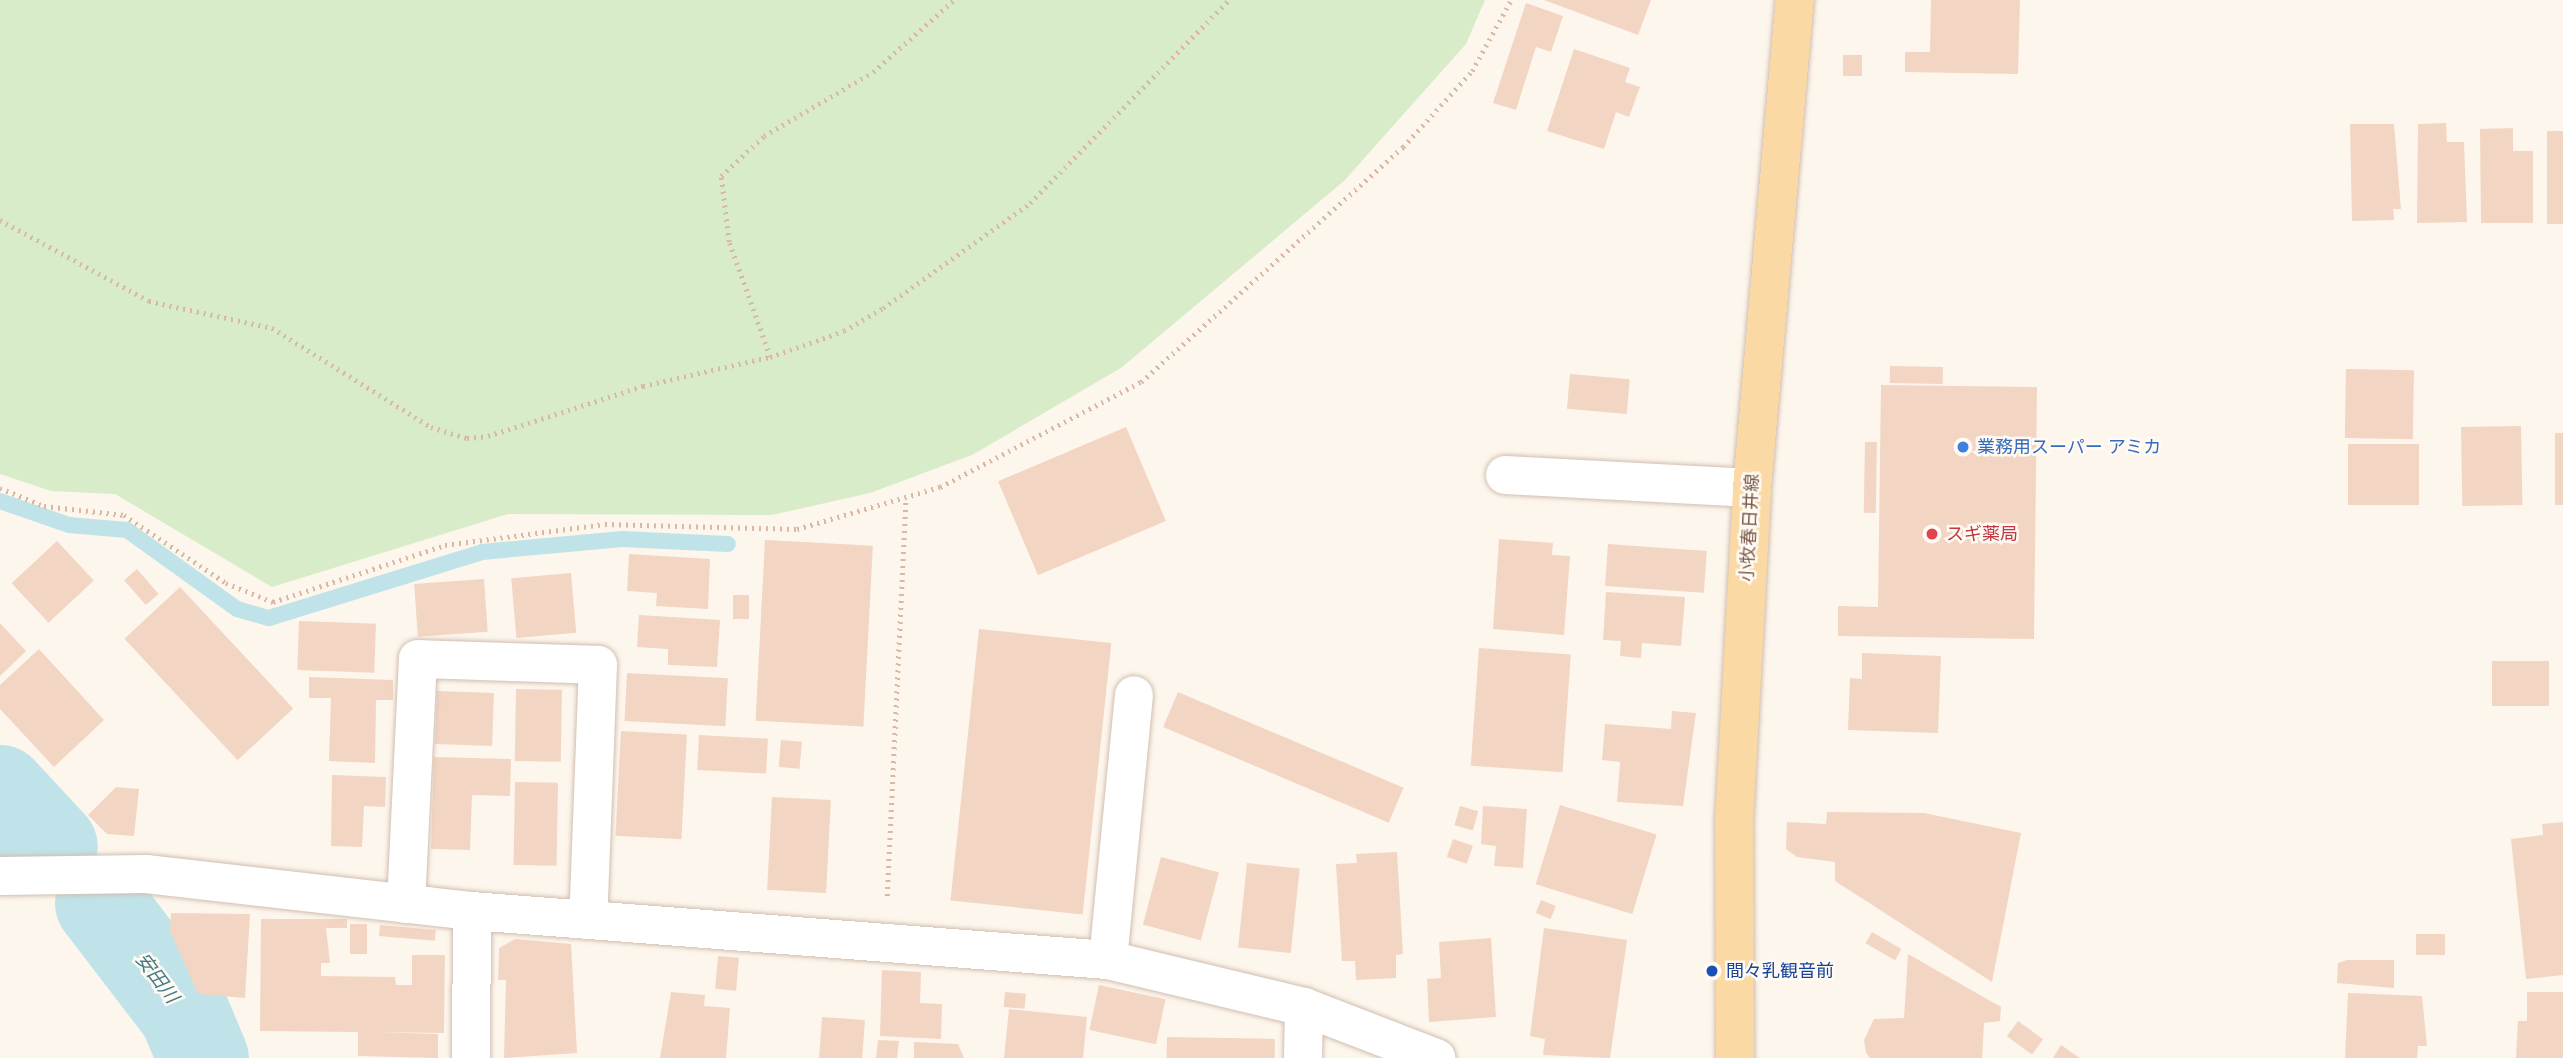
<!DOCTYPE html>
<meta charset="utf-8">
<style>
body{margin:0}
#map{position:relative;width:2563px;height:1058px;overflow:hidden;background:#fdf6ec;font-family:Quicksand,"Noto Sans JP",sans-serif}
div>[style]{position:absolute}
.green>*{inset:0;background:#d8ecc9}
.stream>*{height:16px;margin:-8px;padding:0 8px;transform-origin:8px;border-radius:8px;background:#bfe3e8}
.river>*{height:91px;margin:-45.5px;padding:0 45.5px;transform-origin:45.5px;border-radius:45.5px;background:#bfe3e8}
.building>*{inset:0;background:#f3d5c3;transform-origin:0 0}
.path>*{height:4.5px;margin-top:-2.25px;transform-origin:0;background:repeating-linear-gradient(90deg,#d9b8a5 0 2px,transparent 0 7px)}
.roads{filter:drop-shadow(0 0 2px #d1beb0) drop-shadow(0 0 2px #d1beb0)}
.minor>*{height:38px;margin:-19px;padding:0 19px;transform-origin:19px;border-radius:19px;background:#fff}
.major>*{height:38px;margin:-19px;padding:0 19px;transform-origin:19px;border-radius:19px;background:#fbd9a5}
.dots>*{width:19px;height:19px;translate:-50% -50%;box-sizing:border-box;border:4px solid #fffaf3;border-radius:50%}
span{translate:-50% -50%;white-space:nowrap;text-align:center;line-height:1.15;-webkit-text-stroke:5px #fffaf3;paint-order:stroke}
.shop-label{font-size:18px;color:#366cbe}
.left{translate:0 -50%;text-align:left}
.street-label{font-size:18px;color:#7a5c4d}
.health-label{font-size:18px;color:#be3a42}
.transit-label{font-size:18px;color:#164399}
.water-label{font-size:19px;color:#437c86;font-style:italic}
</style>
<div id="map">
<div class="green">
<div style="clip-path:polygon(0 0,1485px 0,1466px 44px,1344px 181px,1121px 368px,972px 455px,870px 493px,772px 515px,508px 514px,272px 587px,115px 494px,51px 491px,0 474px)"></div>
</div>
<div class="stream">
<div style="left:0;top:501px;width:73px;rotate:19.2deg"></div>
<div style="left:69px;top:525px;width:58px;rotate:4.9deg"></div>
<div style="left:127px;top:530px;width:135px;rotate:35.7deg"></div>
<div style="left:237px;top:609px;width:33px;rotate:16deg"></div>
<div style="left:269px;top:618px;width:223px;rotate:-17.2deg"></div>
<div style="left:482px;top:552px;width:141px;rotate:-5.3deg"></div>
<div style="left:622px;top:539px;width:106px;rotate:2.7deg"></div>
</div>
<div class="river">
<div style="left:0;top:790px;width:76px;rotate:47.1deg"></div>
<div style="left:100px;top:903px;width:138px;rotate:52.6deg"></div>
<div style="left:184px;top:1013px;width:49px;rotate:67.1deg"></div>
</div>
<div class="building">
<div style="clip-path:polygon(1544px 0,1651px 0,1638px 35px)"></div>
<div style="clip-path:polygon(1931px 0,2020px 0,2018px 74px,1905px 72px,1905px 52px,1930px 52px)"></div>
<div style="clip-path:polygon(1526px 3px,1563px 16px,1551px 52px,1536px 47px,1516px 110px,1493px 103px)"></div>
<div style="clip-path:polygon(1574px 49px,1630px 68px,1625px 82px,1640px 87px,1629px 117px,1616px 112px,1604px 149px,1547px 131px)"></div>
<div style="left:1843px;top:55px;width:19px;height:21px"></div>
<div style="clip-path:polygon(2446px 123px,2447px 142px,2464px 142px,2467px 222px,2417px 223px,2418px 124px)"></div>
<div style="clip-path:polygon(2350px 124px,2394px 124px,2401px 209px,2393px 209px,2394px 220px,2352px 221px)"></div>
<div style="clip-path:polygon(2513px 128px,2513px 151px,2533px 151px,2533px 223px,2481px 223px,2480px 129px)"></div>
<div style="left:2547px;top:131px;width:16px;height:93px"></div>
<div style="left:1890px;top:366px;width:53px;height:17px;rotate:1deg"></div>
<div style="left:2346px;top:369px;width:68px;height:69px;rotate:1deg"></div>
<div style="left:1570px;top:374px;width:60px;height:35px;rotate:5deg"></div>
<div style="clip-path:polygon(1881px 385px,2037px 387px,2034px 639px,1838px 636px,1838px 606px,1878px 607px)"></div>
<div style="left:2521px;top:426px;width:79px;height:60px;rotate:89deg"></div>
<div style="left:1126px;top:427px;width:102px;height:139px;rotate:67deg"></div>
<div style="left:2555px;top:433px;width:8px;height:72px"></div>
<div style="left:1877px;top:442px;width:71px;height:12px;rotate:91deg"></div>
<div style="left:2348px;top:444px;width:71px;height:61px"></div>
<div style="clip-path:polygon(1499px 539px,1553px 543px,1552px 555px,1570px 556px,1564px 635px,1493px 629px)"></div>
<div style="left:765px;top:540px;width:108px;height:181px;rotate:3deg"></div>
<div style="left:57px;top:541px;width:54px;height:62px;rotate:47deg"></div>
<div style="left:1608px;top:544px;width:99px;height:42px;rotate:4deg"></div>
<div style="clip-path:polygon(629px 554px,710px 559px,708px 609px,656px 606px,657px 593px,627px 591px)"></div>
<div style="left:137px;top:569px;width:33px;height:17px;rotate:49deg"></div>
<div style="left:571px;top:573px;width:60px;height:60px;rotate:85deg"></div>
<div style="left:484px;top:579px;width:53px;height:70px;rotate:86deg"></div>
<div style="left:180px;top:587px;width:166px;height:76px;rotate:47deg"></div>
<div style="clip-path:polygon(1606px 592px,1685px 597px,1681px 646px,1642px 643px,1641px 658px,1620px 656px,1621px 641px,1603px 640px)"></div>
<div style="left:733px;top:595px;width:16px;height:24px"></div>
<div style="clip-path:polygon(639px 615px,720px 620px,717px 667px,668px 665px,668px 649px,637px 647px)"></div>
<div style="left:299px;top:621px;width:77px;height:49px;rotate:2deg"></div>
<div style="clip-path:polygon(0 623px,26px 651px,0 676px)"></div>
<div style="left:979px;top:629px;width:133px;height:273px;rotate:6deg"></div>
<div style="left:1479px;top:648px;width:92px;height:118px;rotate:4deg"></div>
<div style="clip-path:polygon(39px 649px,104px 720px,54px 767px,0 709px,0 685px)"></div>
<div style="clip-path:polygon(1862px 653px,1941px 656px,1938px 733px,1848px 730px,1850px 678px,1862px 679px)"></div>
<div style="left:2492px;top:661px;width:57px;height:45px"></div>
<div style="left:627px;top:673px;width:101px;height:48px;rotate:3deg"></div>
<div style="clip-path:polygon(309px 677px,393px 680px,393px 700px,376px 700px,375px 763px,329px 761px,331px 698px,309px 698px)"></div>
<div style="left:516px;top:689px;width:46px;height:72px;rotate:1deg"></div>
<div style="left:437px;top:691px;width:57px;height:53px;rotate:2deg"></div>
<div style="left:1178px;top:692px;width:245px;height:38px;rotate:23deg"></div>
<div style="clip-path:polygon(1672px 711px,1696px 713px,1683px 806px,1617px 802px,1620px 762px,1602px 760px,1605px 724px,1671px 729px)"></div>
<div style="left:621px;top:731px;width:66px;height:105px;rotate:3deg"></div>
<div style="left:699px;top:735px;width:69px;height:35px;rotate:3deg"></div>
<div style="left:781px;top:740px;width:21px;height:27px;rotate:5deg"></div>
<div style="clip-path:polygon(434px 757px,511px 759px,510px 796px,472px 795px,470px 850px,431px 849px)"></div>
<div style="clip-path:polygon(332px 775px,386px 777px,385px 807px,364px 806px,362px 847px,331px 846px)"></div>
<div style="left:515px;top:782px;width:43px;height:83px;rotate:1deg"></div>
<div style="clip-path:polygon(116px 787px,139px 789px,134px 836px,107px 834px,88px 815px)"></div>
<div style="left:772px;top:797px;width:59px;height:93px;rotate:3deg"></div>
<div style="left:1560px;top:805px;width:101px;height:83px;rotate:17deg"></div>
<div style="left:1460px;top:806px;width:19px;height:20px;rotate:16deg"></div>
<div style="clip-path:polygon(1483px 806px,1527px 809px,1523px 868px,1494px 866px,1496px 846px,1481px 844px)"></div>
<div style="clip-path:polygon(1827px 812px,1924px 813px,2021px 833px,1992px 982px,1835px 881px,1835px 862px,1797px 857px,1786px 849px,1787px 822px,1826px 824px)"></div>
<div style="clip-path:polygon(2563px 822px,2563px 975px,2526px 979px,2511px 839px,2543px 835px,2542px 824px)"></div>
<div style="left:1453px;top:839px;width:21px;height:19px;rotate:19deg"></div>
<div style="clip-path:polygon(1397px 852px,1403px 954px,1396px 955px,1396px 978px,1356px 980px,1355px 961px,1342px 961px,1336px 864px,1357px 863px,1356px 854px)"></div>
<div style="left:1161px;top:857px;width:60px;height:70px;rotate:15deg"></div>
<div style="left:1247px;top:863px;width:53px;height:85px;rotate:6deg"></div>
<div style="left:1541px;top:900px;width:16px;height:14px;rotate:22deg"></div>
<div style="clip-path:polygon(171px 913px,250px 914px,245px 998px,198px 994px,170px 931px)"></div>
<div style="clip-path:polygon(261px 919px,347px 919px,347px 928px,326px 928px,330px 963px,321px 963px,321px 976px,395px 977px,396px 985px,412px 985px,412px 955px,445px 955px,444px 1033px,376px 1032px,438px 1034px,438px 1058px,358px 1056px,358px 1032px,260px 1031px)"></div>
<div style="left:350px;top:924px;width:17px;height:30px"></div>
<div style="left:380px;top:925px;width:56px;height:11px;rotate:5deg"></div>
<div style="clip-path:polygon(1544px 928px,1627px 940px,1610px 1058px,1543px 1055px,1545px 1039px,1530px 1036px)"></div>
<div style="left:1872px;top:932px;width:34px;height:13px;rotate:30deg"></div>
<div style="left:2416px;top:934px;width:29px;height:21px"></div>
<div style="clip-path:polygon(1491px 938px,1496px 1017px,1429px 1022px,1427px 979px,1441px 978px,1439px 942px)"></div>
<div style="clip-path:polygon(515px 939px,571px 944px,577px 1053px,504px 1058px,506px 980px,498px 980px,499px 948px)"></div>
<div style="clip-path:polygon(1908px 954px,2001px 1007px,2000px 1021px,1984px 1023px,1982px 1058px,1870px 1058px,1866px 1053px,1864px 1040px,1874px 1019px,1904px 1018px)"></div>
<div style="left:718px;top:956px;width:21px;height:33px;rotate:5deg"></div>
<div style="clip-path:polygon(2347px 960px,2394px 960px,2394px 988px,2337px 983px,2338px 963px)"></div>
<div style="clip-path:polygon(882px 970px,921px 972px,920px 1003px,942px 1004px,941px 1039px,880px 1036px)"></div>
<div style="left:1099px;top:985px;width:68px;height:46px;rotate:12deg"></div>
<div style="clip-path:polygon(671px 992px,705px 995px,704px 1006px,730px 1008px,726px 1058px,660px 1058px)"></div>
<div style="left:1005px;top:992px;width:21px;height:15px;rotate:5deg"></div>
<div style="clip-path:polygon(2527px 992px,2563px 992px,2563px 1058px,2516px 1058px,2518px 1021px,2527px 1021px)"></div>
<div style="clip-path:polygon(2348px 993px,2422px 996px,2427px 1046px,2418px 1046px,2417px 1058px,2345px 1058px)"></div>
<div style="clip-path:polygon(1009px 1009px,1087px 1017px,1083px 1058px,1004px 1058px)"></div>
<div style="left:822px;top:1017px;width:43px;height:41px;rotate:4deg"></div>
<div style="left:2018px;top:1021px;width:31px;height:19px;rotate:36deg"></div>
<div style="left:1167px;top:1037px;width:108px;height:21px;rotate:1deg"></div>
<div style="clip-path:polygon(878px 1040px,899px 1041px,897px 1058px,876px 1058px)"></div>
<div style="clip-path:polygon(914px 1042px,958px 1044px,964px 1058px,914px 1058px)"></div>
<div style="clip-path:polygon(2061px 1045px,2080px 1058px,2053px 1058px)"></div>
</div>
<div class="path">
<div style="left:0;top:220px;width:170px;rotate:28.5deg"></div>
<div style="left:149px;top:301px;width:126px;rotate:12.4deg"></div>
<div style="left:272px;top:328px;width:187px;rotate:31.9deg"></div>
<div style="left:431px;top:427px;width:38px;rotate:17deg"></div>
<div style="left:467px;top:438px;width:21px;rotate:-5deg"></div>
<div style="left:488px;top:436px;width:163px;rotate:-17.9deg"></div>
<div style="left:643px;top:386px;width:130px;rotate:-12.9deg"></div>
<div style="left:770px;top:357px;width:78px;rotate:-19.4deg"></div>
<div style="left:844px;top:331px;width:45px;rotate:-30.5deg"></div>
<div style="left:883px;top:308px;width:181px;rotate:-35.5deg"></div>
<div style="left:1030px;top:203px;width:284px;rotate:-45.6deg"></div>
<div style="left:770px;top:357px;width:122px;rotate:-109.6deg"></div>
<div style="left:729px;top:242px;width:66px;rotate:-96.9deg"></div>
<div style="left:721px;top:176px;width:59px;rotate:-42.9deg"></div>
<div style="left:764px;top:136px;width:126px;rotate:-30.4deg"></div>
<div style="left:873px;top:72px;width:108px;rotate:-41.6deg"></div>
<div style="left:0;top:488px;width:48px;rotate:22.2deg"></div>
<div style="left:44px;top:506px;width:81px;rotate:6.4deg"></div>
<div style="left:124px;top:515px;width:123px;rotate:33.7deg"></div>
<div style="left:226px;top:583px;width:51px;rotate:22deg"></div>
<div style="left:273px;top:602px;width:181px;rotate:-18.3deg"></div>
<div style="left:445px;top:545px;width:161px;rotate:-7.5deg"></div>
<div style="left:605px;top:524px;width:192px;rotate:1.5deg"></div>
<div style="left:797px;top:529px;width:149px;rotate:-16.4deg"></div>
<div style="left:940px;top:487px;width:227px;rotate:-27.6deg"></div>
<div style="left:1141px;top:382px;width:352px;rotate:-41.9deg"></div>
<div style="left:1403px;top:147px;width:103px;rotate:-47.8deg"></div>
<div style="left:1472px;top:71px;width:81px;rotate:-61.2deg"></div>
<div style="left:887px;top:896px;width:397px;rotate:-87.3deg"></div>
</div>
<div class="roads">
<div class="minor">
<div style="left:1505px;top:475px;width:247px;rotate:3deg"></div>
<div style="left:0;top:876px;width:146px;rotate:-0.8deg"></div>
<div style="left:146px;top:874px;width:328px;rotate:6.5deg"></div>
<div style="left:472px;top:911px;width:638px;rotate:4.41deg"></div>
<div style="left:1108px;top:960px;width:202px;rotate:13.5deg"></div>
<div style="left:1304px;top:1007px;width:142px;rotate:21.1deg"></div>
<div style="left:406px;top:904px;width:245px;rotate:-87.2deg"></div>
<div style="left:418px;top:659px;width:180px;rotate:1.9deg"></div>
<div style="left:598px;top:665px;width:255px;rotate:92.2deg"></div>
<div style="left:1108px;top:960px;width:266px;rotate:-84.4deg"></div>
<div style="left:471px;top:1058px;width:147px;rotate:-89.6deg"></div>
<div style="left:1303px;top:1058px;width:51px;rotate:-88.9deg"></div>
</div>
<div class="major">
<div style="left:1735px;top:1058px;width:235px;rotate:-90.2deg"></div>
<div style="left:1734px;top:823px;width:335px;rotate:-86.9deg"></div>
<div style="left:1752px;top:488px;width:490px;rotate:-85deg"></div>
</div>
</div>
<div class="dots">
<div style="left:1963px;top:447px;background:#3f7fe0"></div>
<div style="left:1932px;top:534px;background:#e0444e"></div>
<div style="left:1712px;top:971px;background:#1a4fb4"></div>
</div>
<div class="shop-label">
<span class="left" style="left:1977px;top:447px">業務用スーパー アミカ</span>
</div>
<div class="street-label">
<span style="left:1750px;top:528px;rotate:-87deg">小牧春日井線</span>
</div>
<div class="health-label">
<span class="left" style="left:1946px;top:534px">スギ薬局</span>
</div>
<div class="transit-label">
<span class="left" style="left:1726px;top:971px">間々乳観音前</span>
</div>
<div class="water-label">
<span style="left:157px;top:978px;rotate:53deg">安田川</span>
</div>
</div>
